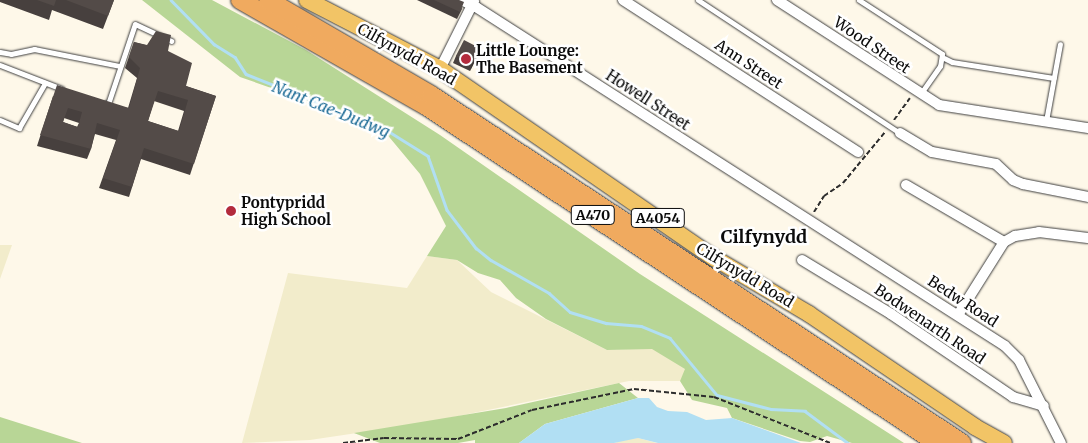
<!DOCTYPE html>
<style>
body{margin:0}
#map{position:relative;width:1088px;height:443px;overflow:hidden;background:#fef8e9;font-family:Merriweather,serif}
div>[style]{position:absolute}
.farmland>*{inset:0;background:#f2eccb}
.forest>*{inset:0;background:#b8d696}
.water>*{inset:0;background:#b1dff3}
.stream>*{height:2.5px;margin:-1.25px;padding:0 1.25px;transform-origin:1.25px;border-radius:1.25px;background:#b1dff3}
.path>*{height:2px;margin-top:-1px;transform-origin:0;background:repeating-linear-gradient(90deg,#2d2d2d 0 5px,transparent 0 7.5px)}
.roads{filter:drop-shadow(0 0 1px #3e3e3e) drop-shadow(0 0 1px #3e3e3e)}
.service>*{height:5px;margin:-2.5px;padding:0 2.5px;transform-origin:2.5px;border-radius:2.5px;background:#fff}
.minor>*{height:10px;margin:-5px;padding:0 5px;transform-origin:5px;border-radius:5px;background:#fff}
.primary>*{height:16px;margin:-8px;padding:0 8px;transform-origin:8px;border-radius:8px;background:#f2c466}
.trunk>*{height:18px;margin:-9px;padding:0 9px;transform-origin:9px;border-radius:9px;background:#f0aa5f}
.wall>*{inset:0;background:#47403e}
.shaded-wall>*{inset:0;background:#3a3432}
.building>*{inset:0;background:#534b48;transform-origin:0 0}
.dots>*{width:14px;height:14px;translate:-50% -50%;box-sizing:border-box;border:2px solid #fff;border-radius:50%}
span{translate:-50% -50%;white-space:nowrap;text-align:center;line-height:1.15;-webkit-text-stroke:5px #fff;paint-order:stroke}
.shield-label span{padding:1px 4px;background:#fff;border:1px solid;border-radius:4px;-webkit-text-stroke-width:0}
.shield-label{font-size:14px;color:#0b0b0b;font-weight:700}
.street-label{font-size:15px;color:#0b0b0b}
.poi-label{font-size:15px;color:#0b0b0b;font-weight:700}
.left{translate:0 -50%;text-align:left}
.water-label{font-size:16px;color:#1b6a95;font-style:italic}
.quarter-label{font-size:18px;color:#0b0b0b;font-weight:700}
</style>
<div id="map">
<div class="farmland">
<div style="clip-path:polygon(0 245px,12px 245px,0 279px)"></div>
<div style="clip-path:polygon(427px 256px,457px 260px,491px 292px,607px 350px,652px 348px,686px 369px,680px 381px,629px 381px,424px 423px,310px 440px,242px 443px,288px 273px,407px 288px)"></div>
<div style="clip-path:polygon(638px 438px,657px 443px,614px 443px,628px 439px)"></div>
</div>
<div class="forest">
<div style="clip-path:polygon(142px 0,212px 0,306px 50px,440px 135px,640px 274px,904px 443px,852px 443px,827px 436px,810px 442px,800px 441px,732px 418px,727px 408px,692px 400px,680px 381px,685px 369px,652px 349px,607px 350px,546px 319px,516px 298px,500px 280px,478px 273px,457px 260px,427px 256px,446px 226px,420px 174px,380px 126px,240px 77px)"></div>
<div style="clip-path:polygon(619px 383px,638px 398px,545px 424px,519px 443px,475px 443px,475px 440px,458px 443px,380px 443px,354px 433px,506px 408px)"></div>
<div style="clip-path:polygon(0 417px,82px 443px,0 443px)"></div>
</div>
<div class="water">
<div style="clip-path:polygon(638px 398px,649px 398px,657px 407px,668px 411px,687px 412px,706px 420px,732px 418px,801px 443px,658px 443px,638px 438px,614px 443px,519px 443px,545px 424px)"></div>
</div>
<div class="stream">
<div style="left:171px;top:0;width:62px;rotate:45.7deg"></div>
<div style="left:214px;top:44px;width:25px;rotate:32deg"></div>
<div style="left:235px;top:57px;width:20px;rotate:57deg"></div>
<div style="left:246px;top:74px;width:149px;rotate:21.6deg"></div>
<div style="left:385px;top:129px;width:51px;rotate:32.1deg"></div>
<div style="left:428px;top:156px;width:57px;rotate:70.6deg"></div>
<div style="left:447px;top:210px;width:48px;rotate:52.7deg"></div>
<div style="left:476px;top:248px;width:19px;rotate:39deg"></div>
<div style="left:491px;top:260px;width:67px;rotate:29.6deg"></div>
<div style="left:549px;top:293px;width:28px;rotate:42deg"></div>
<div style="left:570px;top:312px;width:38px;rotate:17deg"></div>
<div style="left:606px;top:323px;width:35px;rotate:5deg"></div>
<div style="left:641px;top:326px;width:31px;rotate:22deg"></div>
<div style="left:670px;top:338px;width:74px;rotate:50.5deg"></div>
<div style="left:717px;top:395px;width:56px;rotate:14.5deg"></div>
<div style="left:771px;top:409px;width:34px;rotate:3deg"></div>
<div style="left:805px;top:411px;width:54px;rotate:36.7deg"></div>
</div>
<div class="path">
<div style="left:894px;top:120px;width:27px;rotate:-54deg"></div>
<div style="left:814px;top:212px;width:19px;rotate:-58deg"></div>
<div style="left:824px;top:196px;width:23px;rotate:-34deg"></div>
<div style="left:843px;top:183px;width:66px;rotate:-50.5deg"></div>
<div style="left:343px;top:443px;width:41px;rotate:-7deg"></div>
<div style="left:384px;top:438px;width:74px;rotate:0.8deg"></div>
<div style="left:458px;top:439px;width:79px;rotate:-21.4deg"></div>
<div style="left:532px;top:410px;width:104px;rotate:-11.6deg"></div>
<div style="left:634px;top:389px;width:80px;rotate:5.7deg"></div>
<div style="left:714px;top:397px;width:125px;rotate:21.6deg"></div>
</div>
<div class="roads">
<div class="service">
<div style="left:698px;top:0;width:242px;rotate:33.4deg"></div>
<div style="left:859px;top:0;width:99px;rotate:33deg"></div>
<div style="left:942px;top:54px;width:12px;rotate:99deg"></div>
<div style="left:940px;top:66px;width:35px;rotate:125deg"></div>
<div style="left:0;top:52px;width:11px;rotate:10deg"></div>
<div style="left:11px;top:54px;width:24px;rotate:-12deg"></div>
<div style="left:34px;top:49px;width:88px;rotate:11.2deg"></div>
<div style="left:944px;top:58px;width:9px;rotate:27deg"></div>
<div style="left:952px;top:62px;width:103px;rotate:8.9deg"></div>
<div style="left:0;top:65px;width:66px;rotate:21.2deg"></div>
<div style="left:106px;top:103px;width:2px;rotate:27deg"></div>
<div style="left:108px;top:104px;width:84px;rotate:-71.4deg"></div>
<div style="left:135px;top:24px;width:40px;rotate:25deg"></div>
<div style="left:0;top:120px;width:21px;rotate:23deg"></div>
<div style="left:19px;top:128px;width:52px;rotate:-60deg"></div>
<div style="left:1046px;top:121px;width:78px;rotate:-79.7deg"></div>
</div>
<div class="minor">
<div style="left:461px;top:0;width:17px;rotate:25deg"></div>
<div style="left:476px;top:7px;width:628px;rotate:32.65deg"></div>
<div style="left:1005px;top:346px;width:20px;rotate:45deg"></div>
<div style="left:1019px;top:360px;width:93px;rotate:63.2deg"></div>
<div style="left:623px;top:0;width:280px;rotate:32.9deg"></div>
<div style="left:777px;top:0;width:193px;rotate:32.9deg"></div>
<div style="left:939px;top:105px;width:151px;rotate:8.8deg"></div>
<div style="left:440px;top:69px;width:76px;rotate:-63.4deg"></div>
<div style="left:900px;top:133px;width:37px;rotate:31deg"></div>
<div style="left:932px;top:152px;width:65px;rotate:10.6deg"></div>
<div style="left:996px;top:164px;width:23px;rotate:43deg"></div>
<div style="left:1013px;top:180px;width:11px;rotate:22deg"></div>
<div style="left:1023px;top:184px;width:66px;rotate:11.3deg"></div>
<div style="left:906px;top:185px;width:113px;rotate:30.2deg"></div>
<div style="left:802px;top:260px;width:104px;rotate:31.2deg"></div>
<div style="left:891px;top:314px;width:148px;rotate:34.2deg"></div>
<div style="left:1013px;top:397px;width:32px;rotate:16deg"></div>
<div style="left:958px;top:315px;width:86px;rotate:-57.8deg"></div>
<div style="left:1004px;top:242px;width:13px;rotate:-29deg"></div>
<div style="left:1015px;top:236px;width:24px;rotate:-9deg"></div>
<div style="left:1039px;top:232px;width:49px;rotate:7deg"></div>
</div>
<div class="primary">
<div style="left:307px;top:0;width:150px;rotate:27.4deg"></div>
<div style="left:440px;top:69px;width:333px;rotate:34.6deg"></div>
<div style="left:714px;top:258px;width:110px;rotate:30.5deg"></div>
<div style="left:809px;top:314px;width:201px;rotate:34.2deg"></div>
<div style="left:975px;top:427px;width:33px;rotate:29deg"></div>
</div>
<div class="trunk">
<div style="left:240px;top:0;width:214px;rotate:29.7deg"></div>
<div style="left:426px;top:106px;width:612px;rotate:33.4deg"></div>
<div style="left:268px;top:0;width:189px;rotate:30.2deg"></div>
<div style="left:431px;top:95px;width:635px;rotate:33.24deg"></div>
</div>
</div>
<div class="wall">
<div style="clip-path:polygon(0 0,114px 0,103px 29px,52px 10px,49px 20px,0 2px)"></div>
<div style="clip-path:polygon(417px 0,459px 0,462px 9px,457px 19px)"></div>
<div style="clip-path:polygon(evenodd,134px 42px,168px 51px,186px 86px,216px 96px,190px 175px,141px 159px,129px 197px,99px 188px,116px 140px,95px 134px,91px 149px,87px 159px,37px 146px,53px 96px,128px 108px,137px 78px,125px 68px,134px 42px,154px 101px,184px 111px,178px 131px,148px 121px,154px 101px,134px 42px,64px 118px,79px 123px,77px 127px,63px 122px,64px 118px)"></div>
<div style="clip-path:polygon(480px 48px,478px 55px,470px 71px,453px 63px,456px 56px)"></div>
</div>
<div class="shaded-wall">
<div style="clip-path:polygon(480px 48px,478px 55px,470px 71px,472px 64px)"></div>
</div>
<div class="building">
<div style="clip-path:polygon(37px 0,56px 0,54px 6px)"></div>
<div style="clip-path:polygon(66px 0,114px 0,108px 16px)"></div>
<div style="clip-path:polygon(434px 0,459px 0,464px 2px,460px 12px)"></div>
<div style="clip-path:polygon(evenodd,156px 31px,171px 35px,168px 51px,192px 63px,186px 86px,216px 96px,194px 164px,144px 148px,132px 187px,103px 178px,120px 130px,97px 123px,91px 149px,40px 135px,57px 85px,129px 108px,140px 68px,129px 57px,134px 42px,147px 45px,156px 31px,158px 91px,188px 100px,179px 131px,148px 121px,158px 91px,156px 31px,68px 108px,82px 112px,78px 127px,63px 122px,68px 108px)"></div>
<div style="left:464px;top:40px;width:18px;height:18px;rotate:27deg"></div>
</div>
<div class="dots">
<div style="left:466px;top:59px;background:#b32b3c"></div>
<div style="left:231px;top:211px;background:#b32b3c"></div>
</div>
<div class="shield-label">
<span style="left:593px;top:215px">A470</span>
<span style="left:658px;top:218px">A4054</span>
</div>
<div class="street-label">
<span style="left:872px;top:45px;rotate:34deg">Wood Street</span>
<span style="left:407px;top:54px;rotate:29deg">Cilfynydd Road</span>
<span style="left:749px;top:64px;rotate:33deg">Ann Street</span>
<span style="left:648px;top:100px;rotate:33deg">Howell Street</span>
<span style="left:745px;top:275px;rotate:31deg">Cilfynydd Road</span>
<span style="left:963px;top:301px;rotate:33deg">Bedw Road</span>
<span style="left:930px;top:324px;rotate:34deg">Bodwenarth Road</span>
</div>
<div class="poi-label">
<span class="left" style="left:476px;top:59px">Little Lounge:<br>The Basement</span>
<span class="left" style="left:241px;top:211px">Pontypridd<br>High School</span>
</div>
<div class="water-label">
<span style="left:331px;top:109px;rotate:22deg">Nant Cae-Dudwg</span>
</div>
<div class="quarter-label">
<span style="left:764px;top:237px">Cilfynydd</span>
</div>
</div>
